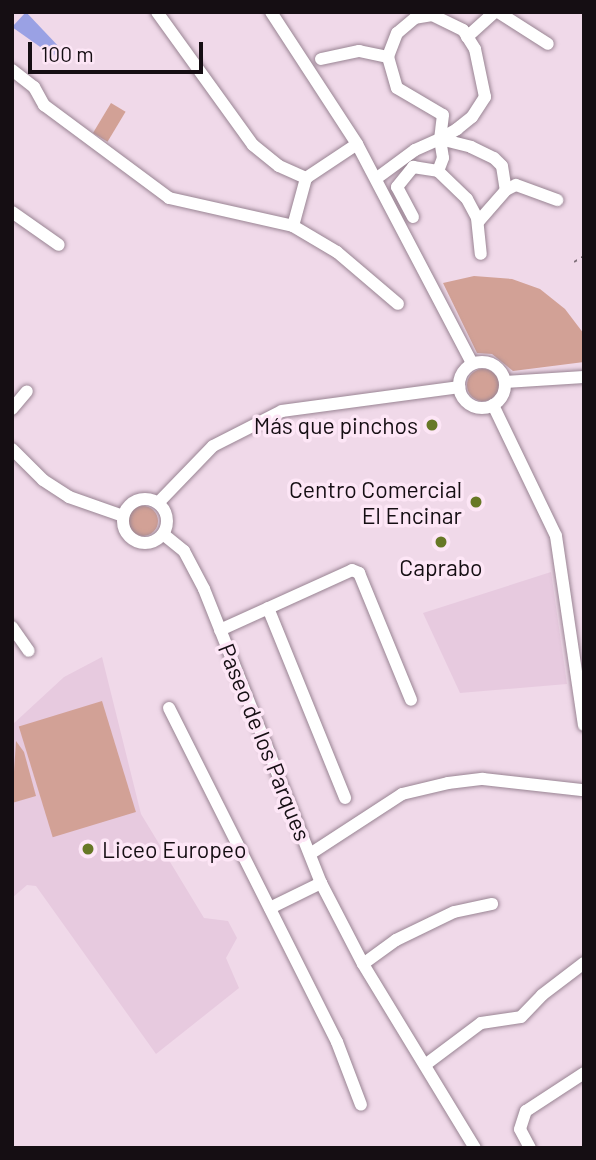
<!DOCTYPE html>
<meta charset="utf-8">
<style>
body{margin:0}
#map{position:relative;width:596px;height:1160px;overflow:hidden;background:#f0d9e9;font-family:Barlow,sans-serif}
div>[style]{position:absolute}
.built>*{inset:0;background:#e7cadf}
.green>*{inset:0;background:#d2a196;transform-origin:0 0}
.round{border-radius:50%}
.water>*{inset:0;background:#9aa1e4}
.path>*{height:2px;margin-top:-1px;transform-origin:0;background:repeating-linear-gradient(90deg,#80717b 0 3.5px,transparent 0 8.5px)}
.roads{filter:drop-shadow(0 0 2px #998493) drop-shadow(0 0 2px #998493)}
.minor>*{height:12px;margin:-6px;padding:0 6px;transform-origin:6px;border-radius:6px;background:#fff}
.minor>.ring{margin:-6px;padding:0;box-sizing:content-box;background:none;border:12px solid #fff;border-radius:50%}
.dots>*{width:19px;height:19px;translate:-50% -50%;box-sizing:border-box;border:4px solid #fde6f6;border-radius:50%}
span{translate:-50% -50%;white-space:nowrap;text-align:center;line-height:1.15;-webkit-text-stroke:7px #fde6f6;paint-order:stroke}
.poi-label{font-size:23px;color:#150e13}
.right{translate:-100% -50%;text-align:right}
.left{translate:0 -50%;text-align:left}
.street-label{font-size:23px;color:#150e13}
.frame{position:absolute;inset:0;border:14px solid #150e13;pointer-events:none}
.scale{position:absolute;left:28px;top:42px;width:175px;height:32px;box-sizing:border-box;border:4px solid #150e13;border-top:0;padding-left:9px;font-size:21px;line-height:24px;white-space:nowrap;color:#150e13;-webkit-text-stroke:5px #fde6f6;paint-order:stroke}
</style>
<div id="map">
<div class="built">
<div style="clip-path:polygon(551px 572px,567px 684px,460px 693px,423px 613px)"></div>
<div style="clip-path:polygon(102px 657px,141px 814px,204px 918px,228px 921px,237px 938px,226px 958px,239px 988px,156px 1054px,36px 886px,27px 885px,12px 898px,12px 725px,64px 677px)"></div>
</div>
<div class="green">
<div style="left:111px;top:103px;width:17px;height:35px;rotate:31deg"></div>
<div style="clip-path:polygon(474px 276px,512px 279px,540px 289px,565px 309px,584px 334px,584px 362px,513px 371px,492px 354px,477px 353px,443px 283px)"></div>
<div class="round" style="left:467px;top:369px;width:32px;height:32px"></div>
<div class="round" style="left:128px;top:506px;width:30px;height:30px"></div>
<div style="left:102px;top:701px;width:116px;height:87px;rotate:73deg"></div>
<div style="clip-path:polygon(16px 741px,24px 752px,36px 796px,12px 803px)"></div>
</div>
<div class="water">
<div style="clip-path:polygon(26px 12px,61px 49px,53px 56px,12px 27px)"></div>
</div>
<div class="path">
<div style="left:574px;top:262px;width:12px;rotate:-31deg"></div>
</div>
<div class="roads">
<div class="minor">
<div style="left:157px;top:12px;width:164px;rotate:54.2deg"></div>
<div style="left:253px;top:145px;width:33px;rotate:39deg"></div>
<div style="left:279px;top:166px;width:30px;rotate:24deg"></div>
<div style="left:306px;top:178px;width:61px;rotate:-33.7deg"></div>
<div style="left:271px;top:12px;width:158px;rotate:56.9deg"></div>
<div style="left:357px;top:144px;width:247px;rotate:62.3deg"></div>
<div style="left:498px;top:12px;width:59px;rotate:32.6deg"></div>
<div style="left:467px;top:37px;width:38px;rotate:-42deg"></div>
<div style="left:321px;top:59px;width:39px;rotate:-12deg"></div>
<div style="left:359px;top:51px;width:30px;rotate:12deg"></div>
<div style="left:12px;top:70px;width:28px;rotate:38deg"></div>
<div style="left:34px;top:87px;width:21px;rotate:61deg"></div>
<div style="left:44px;top:105px;width:156px;rotate:36.6deg"></div>
<div style="left:169px;top:198px;width:127px;rotate:12.7deg"></div>
<div style="left:293px;top:226px;width:51px;rotate:30.6deg"></div>
<div style="left:337px;top:252px;width:80px;rotate:40.4deg"></div>
<div style="left:440px;top:139px;width:32px;rotate:14deg"></div>
<div style="left:471px;top:147px;width:25px;rotate:26deg"></div>
<div style="left:494px;top:158px;width:11px;rotate:45deg"></div>
<div style="left:502px;top:166px;width:24px;rotate:81deg"></div>
<div style="left:377px;top:178px;width:47px;rotate:-36.4deg"></div>
<div style="left:415px;top:150px;width:27px;rotate:-24deg"></div>
<div style="left:440px;top:139px;width:20px;rotate:-30deg"></div>
<div style="left:457px;top:129px;width:19px;rotate:-39deg"></div>
<div style="left:472px;top:117px;width:24px;rotate:-57deg"></div>
<div style="left:485px;top:97px;width:49px;rotate:-101.8deg"></div>
<div style="left:475px;top:49px;width:22px;rotate:-122deg"></div>
<div style="left:463px;top:30px;width:34px;rotate:-154deg"></div>
<div style="left:432px;top:15px;width:17px;rotate:170deg"></div>
<div style="left:415px;top:18px;width:23px;rotate:140deg"></div>
<div style="left:397px;top:33px;width:26px;rotate:111deg"></div>
<div style="left:388px;top:57px;width:32px;rotate:74deg"></div>
<div style="left:397px;top:88px;width:53px;rotate:30.4deg"></div>
<div style="left:443px;top:115px;width:24px;rotate:97deg"></div>
<div style="left:440px;top:139px;width:19px;rotate:81deg"></div>
<div style="left:443px;top:158px;width:14px;rotate:111deg"></div>
<div style="left:12px;top:212px;width:57px;rotate:35.1deg"></div>
<div style="left:413px;top:217px;width:34px;rotate:-118deg"></div>
<div style="left:397px;top:187px;width:26px;rotate:-51deg"></div>
<div style="left:413px;top:167px;width:25px;rotate:9deg"></div>
<div style="left:438px;top:171px;width:40px;rotate:44deg"></div>
<div style="left:467px;top:199px;width:21px;rotate:62deg"></div>
<div style="left:477px;top:218px;width:36px;rotate:84deg"></div>
<div style="left:478px;top:222px;width:43px;rotate:-48.8deg"></div>
<div style="left:506px;top:190px;width:11px;rotate:-27deg"></div>
<div style="left:516px;top:185px;width:44px;rotate:20.1deg"></div>
<div style="left:293px;top:226px;width:50px;rotate:-74.8deg"></div>
<div class="ring" style="left:459px;top:362px;width:34px;height:34px"></div>
<div style="left:505px;top:382px;width:79px;rotate:-3.6deg"></div>
<div style="left:493px;top:405px;width:145px;rotate:64.3deg"></div>
<div style="left:556px;top:536px;width:191px;rotate:81.6deg"></div>
<div style="left:12px;top:409px;width:23px;rotate:-50deg"></div>
<div style="left:12px;top:449px;width:44px;rotate:45deg"></div>
<div style="left:43px;top:480px;width:31px;rotate:33deg"></div>
<div style="left:69px;top:497px;width:57px;rotate:19.4deg"></div>
<div class="ring" style="left:123px;top:499px;width:32px;height:32px"></div>
<div style="left:158px;top:503px;width:79px;rotate:-46deg"></div>
<div style="left:213px;top:446px;width:77px;rotate:-26.9deg"></div>
<div style="left:282px;top:411px;width:179px;rotate:-7.7deg"></div>
<div style="left:163px;top:534px;width:27px;rotate:39deg"></div>
<div style="left:184px;top:551px;width:43px;rotate:62.2deg"></div>
<div style="left:204px;top:589px;width:316px;rotate:68.3deg"></div>
<div style="left:321px;top:883px;width:91px;rotate:62.6deg"></div>
<div style="left:363px;top:964px;width:215px;rotate:58.7deg"></div>
<div style="left:268px;top:608px;width:205px;rotate:67.9deg"></div>
<div style="left:12px;top:627px;width:29px;rotate:55deg"></div>
<div style="left:220px;top:630px;width:145px;rotate:-24.4deg"></div>
<div style="left:352px;top:570px;width:8px;rotate:23deg"></div>
<div style="left:359px;top:573px;width:137px;rotate:67.7deg"></div>
<div style="left:169px;top:708px;width:374px;rotate:63.3deg"></div>
<div style="left:337px;top:1042px;width:67px;rotate:69.1deg"></div>
<div style="left:310px;top:854px;width:110px;rotate:-33.1deg"></div>
<div style="left:402px;top:794px;width:47px;rotate:-13.4deg"></div>
<div style="left:448px;top:783px;width:35px;rotate:-7deg"></div>
<div style="left:483px;top:779px;width:99px;rotate:6.4deg"></div>
<div style="left:270px;top:908px;width:57px;rotate:-26.1deg"></div>
<div style="left:363px;top:964px;width:41px;rotate:-36deg"></div>
<div style="left:396px;top:940px;width:64px;rotate:-25.8deg"></div>
<div style="left:454px;top:912px;width:39px;rotate:-12deg"></div>
<div style="left:425px;top:1065px;width:70px;rotate:-36.9deg"></div>
<div style="left:481px;top:1023px;width:40px;rotate:-8.5deg"></div>
<div style="left:521px;top:1017px;width:30px;rotate:-46deg"></div>
<div style="left:542px;top:995px;width:53px;rotate:-37.3deg"></div>
<div style="left:530px;top:1148px;width:21px;rotate:-118deg"></div>
<div style="left:520px;top:1129px;width:19px;rotate:-72deg"></div>
<div style="left:526px;top:1111px;width:69px;rotate:-33.2deg"></div>
</div>
</div>
<div class="dots">
<div style="left:432px;top:425px;background:#677826"></div>
<div style="left:476px;top:502px;background:#677826"></div>
<div style="left:441px;top:542px;background:#677826"></div>
<div style="left:88px;top:849px;background:#677826"></div>
</div>
<div class="poi-label">
<span class="right" style="left:418px;top:425px">Más que pinchos</span>
<span class="right" style="left:462px;top:502px">Centro Comercial<br>El Encinar</span>
<span style="left:441px;top:567px">Caprabo</span>
<span class="left" style="left:102px;top:849px">Liceo Europeo</span>
</div>
<div class="street-label">
<span style="left:265px;top:742px;rotate:68deg">Paseo de los Parques</span>
</div>
<div class="frame"></div>
<div class="scale">100 m</div>
</div>
